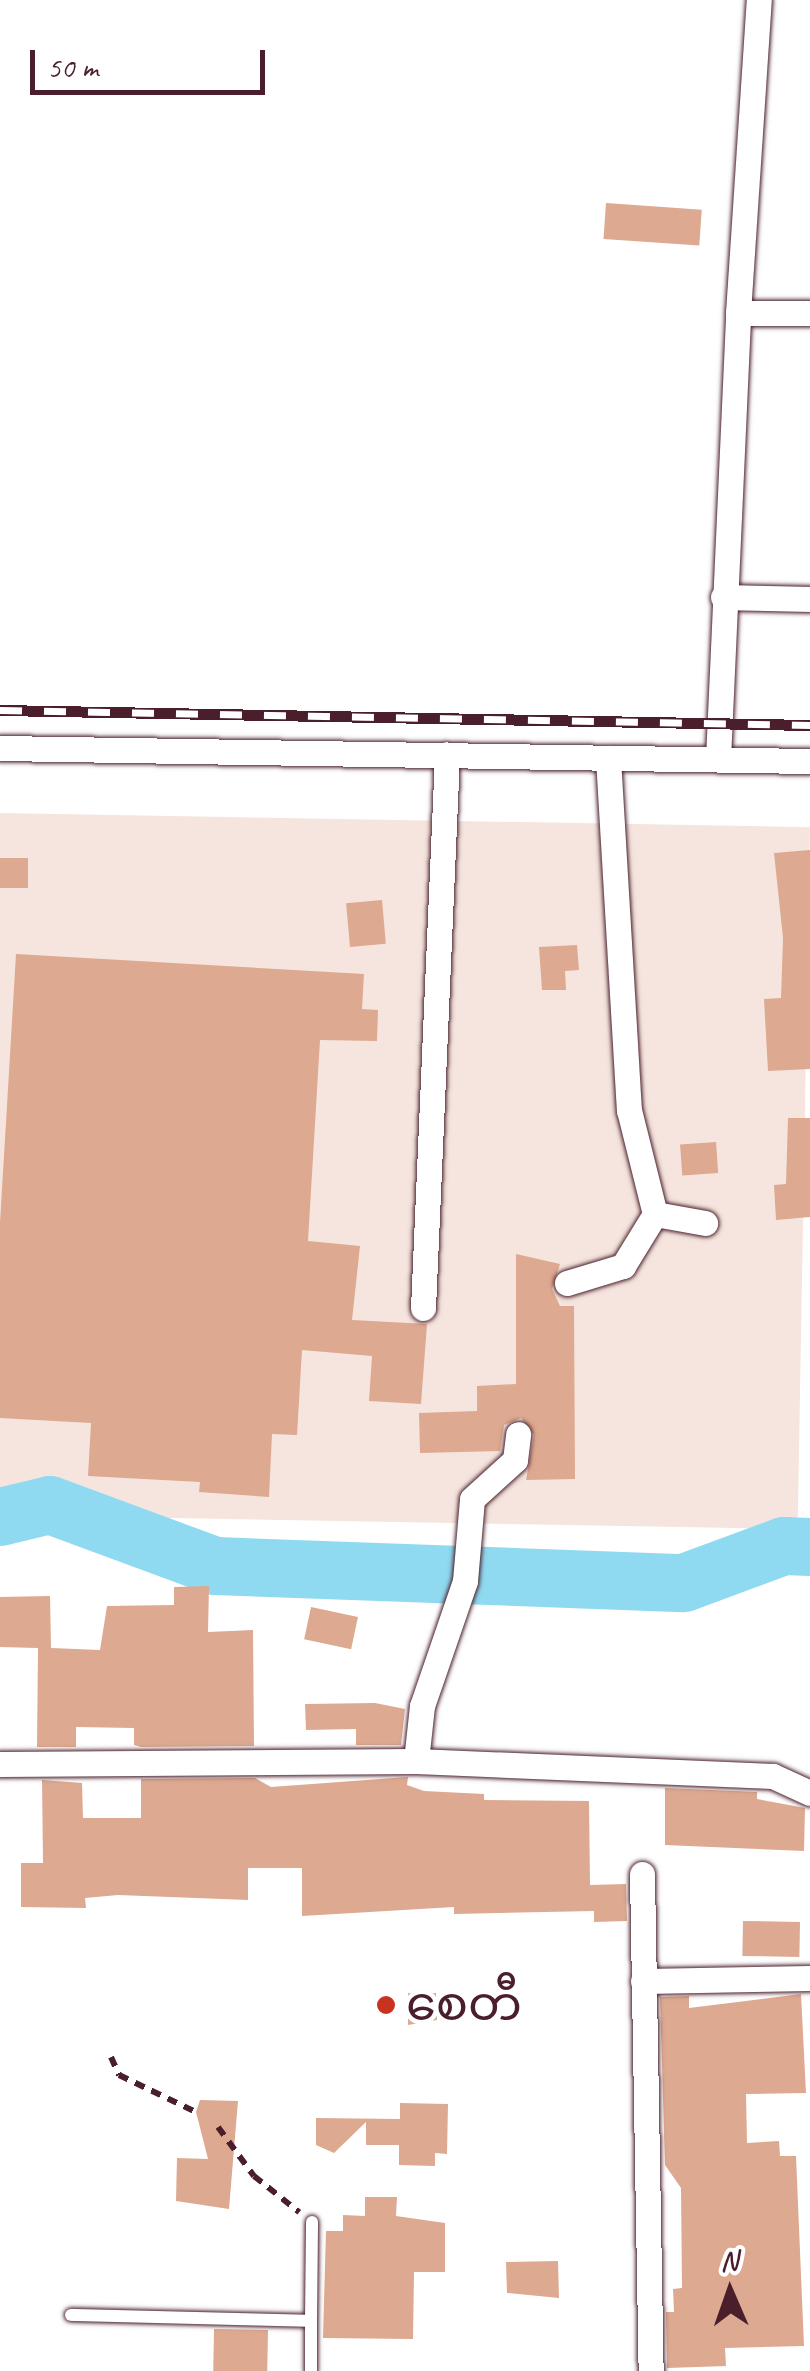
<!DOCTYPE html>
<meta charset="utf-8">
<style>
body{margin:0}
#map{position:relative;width:810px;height:2371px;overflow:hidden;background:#fff;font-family:Caveat,"Noto Sans Myanmar",sans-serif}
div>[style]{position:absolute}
.built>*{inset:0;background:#f5e5de;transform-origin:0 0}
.river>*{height:58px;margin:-29px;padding:0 29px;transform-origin:29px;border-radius:29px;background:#8fdaf0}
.building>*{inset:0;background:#dda990;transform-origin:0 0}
.path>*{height:6px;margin-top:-3px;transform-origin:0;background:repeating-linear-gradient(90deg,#4a1f2b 0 10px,transparent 0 18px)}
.roads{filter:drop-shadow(0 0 2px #4a1f2b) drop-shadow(0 0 2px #4a1f2b)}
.lane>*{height:12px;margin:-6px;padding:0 6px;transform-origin:6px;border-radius:6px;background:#fff}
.street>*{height:25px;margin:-12.5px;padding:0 12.5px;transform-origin:12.5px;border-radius:12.5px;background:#fff}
.rail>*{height:11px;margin-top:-5.5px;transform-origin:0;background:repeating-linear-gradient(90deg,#fff 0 22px,#4a1f2b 0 44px);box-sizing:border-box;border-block:2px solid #4a1f2b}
.dots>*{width:28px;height:28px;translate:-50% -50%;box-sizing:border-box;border:5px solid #fff;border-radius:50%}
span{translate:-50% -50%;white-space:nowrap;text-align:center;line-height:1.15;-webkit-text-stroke:9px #fff;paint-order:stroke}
.poi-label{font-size:48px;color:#4a1f2b}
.left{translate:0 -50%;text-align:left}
.north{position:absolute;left:680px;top:2241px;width:100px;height:100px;-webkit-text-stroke:8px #fff;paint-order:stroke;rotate:358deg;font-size:28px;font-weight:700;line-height:40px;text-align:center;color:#4a1f2b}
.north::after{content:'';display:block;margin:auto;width:35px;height:45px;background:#4a1f2b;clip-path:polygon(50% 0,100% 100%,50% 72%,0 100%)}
.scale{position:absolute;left:30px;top:50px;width:235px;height:45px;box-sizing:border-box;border:5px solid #4a1f2b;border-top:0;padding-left:12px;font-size:30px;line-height:35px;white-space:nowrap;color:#4a1f2b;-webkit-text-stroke:8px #fff;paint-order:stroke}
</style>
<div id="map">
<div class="built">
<div style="left:0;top:813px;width:810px;height:702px;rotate:1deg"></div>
</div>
<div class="river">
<div style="left:0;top:1517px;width:51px;rotate:-13.5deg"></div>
<div style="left:50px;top:1505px;width:176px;rotate:20.3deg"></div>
<div style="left:215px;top:1566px;width:469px;rotate:2.1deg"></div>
<div style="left:684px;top:1583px;width:107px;rotate:-20.3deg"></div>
<div style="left:784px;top:1546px;width:26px;rotate:2deg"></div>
</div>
<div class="building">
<div style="left:606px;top:203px;width:96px;height:36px;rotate:4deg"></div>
<div style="clip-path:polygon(810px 850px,810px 1069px,768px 1071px,764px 999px,781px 998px,783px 938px,774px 853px)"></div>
<div style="left:0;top:858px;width:28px;height:30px"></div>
<div style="left:382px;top:900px;width:44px;height:36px;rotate:85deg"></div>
<div style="clip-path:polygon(577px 945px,579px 970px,565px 971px,566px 990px,542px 990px,539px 947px)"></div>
<div style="clip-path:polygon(16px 954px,364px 974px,362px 1009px,378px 1010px,377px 1041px,320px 1040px,308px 1241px,360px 1246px,352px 1320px,427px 1324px,421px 1404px,369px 1401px,372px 1356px,302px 1350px,297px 1435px,272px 1434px,269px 1497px,199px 1492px,200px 1482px,88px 1476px,91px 1423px,0 1418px,0 1223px)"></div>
<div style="clip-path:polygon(788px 1118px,810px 1118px,810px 1217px,776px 1220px,774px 1185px,786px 1184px)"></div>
<div style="left:716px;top:1142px;width:31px;height:36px;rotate:86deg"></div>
<div style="clip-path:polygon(516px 1254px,560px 1264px,552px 1289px,560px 1306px,574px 1306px,575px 1479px,526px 1480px,534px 1435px,521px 1418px,504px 1425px,500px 1451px,420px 1453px,419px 1413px,477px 1411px,477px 1386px,516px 1384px)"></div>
<div style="clip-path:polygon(209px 1586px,208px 1632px,253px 1630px,254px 1746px,141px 1747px,134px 1745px,134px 1728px,76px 1727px,76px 1747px,37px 1747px,38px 1648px,0 1647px,0 1597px,50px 1596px,51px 1648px,100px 1650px,107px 1606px,174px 1605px,174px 1587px)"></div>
<div style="left:311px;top:1607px;width:48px;height:33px;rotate:12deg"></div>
<div style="clip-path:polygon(375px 1703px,405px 1709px,401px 1745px,356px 1745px,356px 1729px,306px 1730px,305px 1704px)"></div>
<div style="clip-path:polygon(408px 1777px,407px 1785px,424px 1791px,484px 1794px,484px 1800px,589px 1801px,590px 1885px,626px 1884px,627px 1921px,594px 1922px,594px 1911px,454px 1914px,454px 1907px,302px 1916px,302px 1868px,248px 1868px,248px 1900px,118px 1895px,85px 1898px,86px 1908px,21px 1907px,21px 1863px,43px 1863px,42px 1780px,82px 1783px,83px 1818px,141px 1818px,141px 1779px,255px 1778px,271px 1787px)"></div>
<div style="clip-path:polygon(665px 1788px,757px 1792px,757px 1799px,805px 1808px,804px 1851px,665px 1845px)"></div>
<div style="left:743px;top:1921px;width:57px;height:35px;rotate:1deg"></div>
<div style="clip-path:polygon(408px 1993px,436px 1993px,437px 2020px,408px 2025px)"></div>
<div style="clip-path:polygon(801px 1994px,806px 2093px,746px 2094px,747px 2143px,779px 2141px,780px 2156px,796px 2156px,804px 2346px,725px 2348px,726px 2366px,667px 2368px,666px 2312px,674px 2312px,673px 2289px,682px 2288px,681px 2188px,665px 2165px,660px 1997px,689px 1996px,689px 2008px)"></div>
<div style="clip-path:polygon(200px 2100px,238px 2101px,229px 2209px,176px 2201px,177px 2158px,208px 2159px,196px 2112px)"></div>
<div style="clip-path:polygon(400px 2103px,448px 2104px,447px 2154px,435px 2153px,435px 2166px,399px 2165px,399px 2145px,366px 2145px,366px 2122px,334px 2153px,316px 2145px,316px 2118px,400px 2119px)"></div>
<div style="clip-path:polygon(365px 2197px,397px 2197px,396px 2216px,445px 2223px,445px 2272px,414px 2272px,413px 2339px,323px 2338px,326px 2231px,343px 2231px,343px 2215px,365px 2216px)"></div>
<div style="clip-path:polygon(558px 2261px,559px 2298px,507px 2293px,506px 2262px)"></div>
<div style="left:214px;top:2329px;width:54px;height:42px;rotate:1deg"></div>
</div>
<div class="path">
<div style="left:111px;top:2057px;width:20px;rotate:66deg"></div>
<div style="left:119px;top:2075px;width:85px;rotate:25.7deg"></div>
<div style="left:218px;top:2127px;width:61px;rotate:53.7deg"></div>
<div style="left:254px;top:2176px;width:58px;rotate:38.7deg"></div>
</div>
<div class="roads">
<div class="lane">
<div style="left:71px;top:2315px;width:240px;rotate:1.4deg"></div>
<div style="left:311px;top:2321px;width:50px;rotate:90deg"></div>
<div style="left:311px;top:2321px;width:99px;rotate:-89.4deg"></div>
</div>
<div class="street">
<div style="left:738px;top:313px;width:314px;rotate:-86.2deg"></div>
<div style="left:723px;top:597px;width:87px;rotate:1.3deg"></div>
<div style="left:0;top:748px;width:810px;rotate:0.92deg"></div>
<div style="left:608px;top:758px;width:353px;rotate:86.6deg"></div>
<div style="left:629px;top:1110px;width:107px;rotate:76deg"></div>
<div style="left:655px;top:1214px;width:51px;rotate:10.2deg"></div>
<div style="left:718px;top:759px;width:446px;rotate:-87.4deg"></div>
<div style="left:738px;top:313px;width:72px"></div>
<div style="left:567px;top:1283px;width:59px;rotate:-16.9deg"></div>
<div style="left:623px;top:1266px;width:61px;rotate:-58.4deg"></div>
<div style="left:423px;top:1308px;width:554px;rotate:-87.51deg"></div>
<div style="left:416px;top:1761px;width:55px;rotate:-83.8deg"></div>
<div style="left:422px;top:1706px;width:132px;rotate:-71deg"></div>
<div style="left:465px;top:1581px;width:82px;rotate:-85.1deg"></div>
<div style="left:472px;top:1499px;width:58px;rotate:-42.2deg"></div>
<div style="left:515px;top:1460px;width:26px;rotate:-83deg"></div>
<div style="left:0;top:1764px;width:416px;rotate:-0.4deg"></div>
<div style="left:416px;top:1761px;width:357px;rotate:2.4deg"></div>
<div style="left:773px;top:1776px;width:41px;rotate:24.7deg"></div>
<div style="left:642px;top:1874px;width:497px;rotate:89deg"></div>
<div style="left:643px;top:1981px;width:167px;rotate:-1deg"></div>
</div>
</div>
<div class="rail">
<div style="left:0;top:710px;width:810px;rotate:1.06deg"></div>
</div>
<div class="dots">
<div style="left:386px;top:2005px;background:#c8321e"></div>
</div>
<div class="poi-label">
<span class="left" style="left:406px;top:2005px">စေတီ</span>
</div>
<div class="north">N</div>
<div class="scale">50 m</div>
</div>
